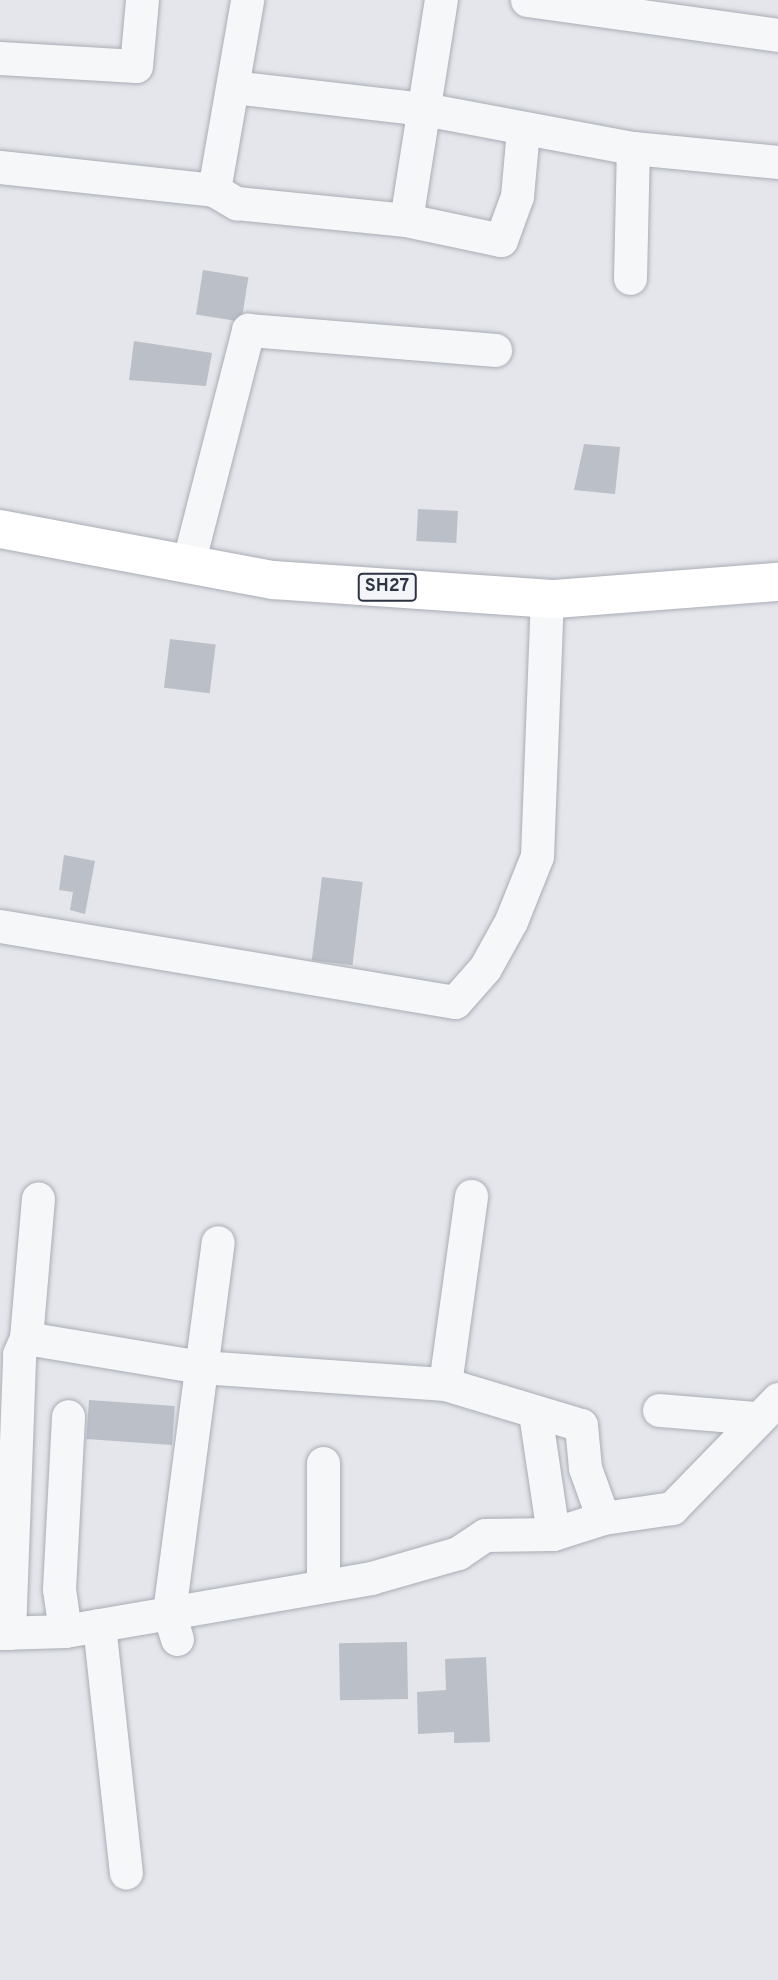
<!DOCTYPE html>
<style>
body{margin:0}
#map{position:relative;width:778px;height:1980px;overflow:hidden;background:#e4e6eb;font-family:Overpass,sans-serif}
div>[style]{position:absolute}
.building>*{inset:0;background:#bbbfc8;transform-origin:0 0}
.roads{filter:drop-shadow(0 0 2px #a9adb5) drop-shadow(0 0 2px #a9adb5)}
.minor>*{height:33px;margin:-16.5px;padding:0 16.5px;transform-origin:16.5px;border-radius:16.5px;background:#f6f7f9}
.major>*{height:38px;margin:-19px;padding:0 19px;transform-origin:19px;border-radius:19px;background:#fff}
span{translate:-50% -50%;white-space:nowrap;text-align:center;line-height:1.15;-webkit-text-stroke:7px #f3f5f8;paint-order:stroke}
.shield-label span{padding:2px 5px;background:#f3f5f8;border:2px solid;border-radius:5px;-webkit-text-stroke-width:0}
.shield-label{font-size:18px;color:#2c3343;font-weight:700}
</style>
<div id="map">
<div class="building">
<div style="left:203px;top:270px;width:46px;height:45px;rotate:9deg"></div>
<div style="clip-path:polygon(134px 341px,212px 353px,206px 386px,129px 380px)"></div>
<div style="clip-path:polygon(584px 444px,620px 447px,615px 494px,574px 490px)"></div>
<div style="left:418px;top:509px;width:40px;height:32px;rotate:3deg"></div>
<div style="left:170px;top:639px;width:46px;height:49px;rotate:7deg"></div>
<div style="clip-path:polygon(64px 855px,95px 861px,85px 914px,70px 910px,73px 892px,59px 890px)"></div>
<div style="left:322px;top:877px;width:41px;height:84px;rotate:7deg"></div>
<div style="left:89px;top:1400px;width:86px;height:39px;rotate:4deg"></div>
<div style="left:407px;top:1642px;width:57px;height:68px;rotate:89deg"></div>
<div style="clip-path:polygon(486px 1657px,490px 1742px,454px 1743px,454px 1732px,418px 1734px,417px 1692px,446px 1690px,445px 1659px)"></div>
</div>
<div class="roads">
<div class="minor">
<div style="left:527px;top:0;width:253px;rotate:7.9deg"></div>
<div style="left:0;top:58px;width:136px;rotate:3.4deg"></div>
<div style="left:136px;top:66px;width:66px;rotate:-84.8deg"></div>
<div style="left:233px;top:87px;width:192px;rotate:6.6deg"></div>
<div style="left:424px;top:109px;width:213px;rotate:10.6deg"></div>
<div style="left:633px;top:148px;width:146px;rotate:5.5deg"></div>
<div style="left:0;top:167px;width:215px;rotate:6.1deg"></div>
<div style="left:214px;top:190px;width:26px;rotate:31deg"></div>
<div style="left:236px;top:203px;width:171px;rotate:5.7deg"></div>
<div style="left:406px;top:220px;width:97px;rotate:11.9deg"></div>
<div style="left:501px;top:240px;width:47px;rotate:-70deg"></div>
<div style="left:517px;top:196px;width:66px;rotate:-84.8deg"></div>
<div style="left:214px;top:190px;width:193px;rotate:-80.1deg"></div>
<div style="left:406px;top:220px;width:223px;rotate:-81deg"></div>
<div style="left:630px;top:278px;width:130px;rotate:-88.7deg"></div>
<div style="left:188px;top:564px;width:242px;rotate:-75.6deg"></div>
<div style="left:248px;top:330px;width:248px;rotate:4.6deg"></div>
<div style="left:0;top:926px;width:461px;rotate:9.5deg"></div>
<div style="left:455px;top:1002px;width:45px;rotate:-48.6deg"></div>
<div style="left:485px;top:968px;width:54px;rotate:-61deg"></div>
<div style="left:511px;top:921px;width:70px;rotate:-68.2deg"></div>
<div style="left:537px;top:856px;width:258px;rotate:-87.8deg"></div>
<div style="left:26px;top:1338px;width:177px;rotate:9.4deg"></div>
<div style="left:201px;top:1367px;width:245px;rotate:4deg"></div>
<div style="left:445px;top:1384px;width:142px;rotate:16.8deg"></div>
<div style="left:581px;top:1425px;width:43px;rotate:84.7deg"></div>
<div style="left:585px;top:1468px;width:53px;rotate:70.2deg"></div>
<div style="left:445px;top:1384px;width:190px;rotate:-82.1deg"></div>
<div style="left:659px;top:1410px;width:98px;rotate:4.7deg"></div>
<div style="left:535px;top:1413px;width:122px;rotate:81.5deg"></div>
<div style="left:323px;top:1463px;width:122px;rotate:90deg"></div>
<div style="left:99px;top:1625px;width:249px;rotate:83.8deg"></div>
<div style="left:65px;top:1631px;width:42px;rotate:-98.1deg"></div>
<div style="left:59px;top:1589px;width:173px;rotate:-87deg"></div>
<div style="left:0;top:1633px;width:65px;rotate:-1.8deg"></div>
<div style="left:65px;top:1631px;width:311px;rotate:-9.8deg"></div>
<div style="left:371px;top:1578px;width:91px;rotate:-16deg"></div>
<div style="left:458px;top:1553px;width:32px;rotate:-34deg"></div>
<div style="left:485px;top:1535px;width:68px;rotate:-0.8deg"></div>
<div style="left:553px;top:1534px;width:52px;rotate:-17.7deg"></div>
<div style="left:603px;top:1518px;width:70px;rotate:-8.2deg"></div>
<div style="left:672px;top:1508px;width:152px;rotate:-45.8deg"></div>
<div style="left:9px;top:1633px;width:279px;rotate:-87.9deg"></div>
<div style="left:19px;top:1354px;width:17px;rotate:-66deg"></div>
<div style="left:26px;top:1338px;width:140px;rotate:-85.1deg"></div>
<div style="left:177px;top:1639px;width:28px;rotate:-107deg"></div>
<div style="left:169px;top:1612px;width:373px;rotate:-82.5deg"></div>
</div>
<div class="major">
<div style="left:0;top:529px;width:278px;rotate:10.6deg"></div>
<div style="left:273px;top:580px;width:283px;rotate:3.9deg"></div>
<div style="left:555px;top:599px;width:224px;rotate:-4.4deg"></div>
</div>
</div>
<div class="shield-label">
<span style="left:387px;top:587px">SH27</span>
</div>
</div>
